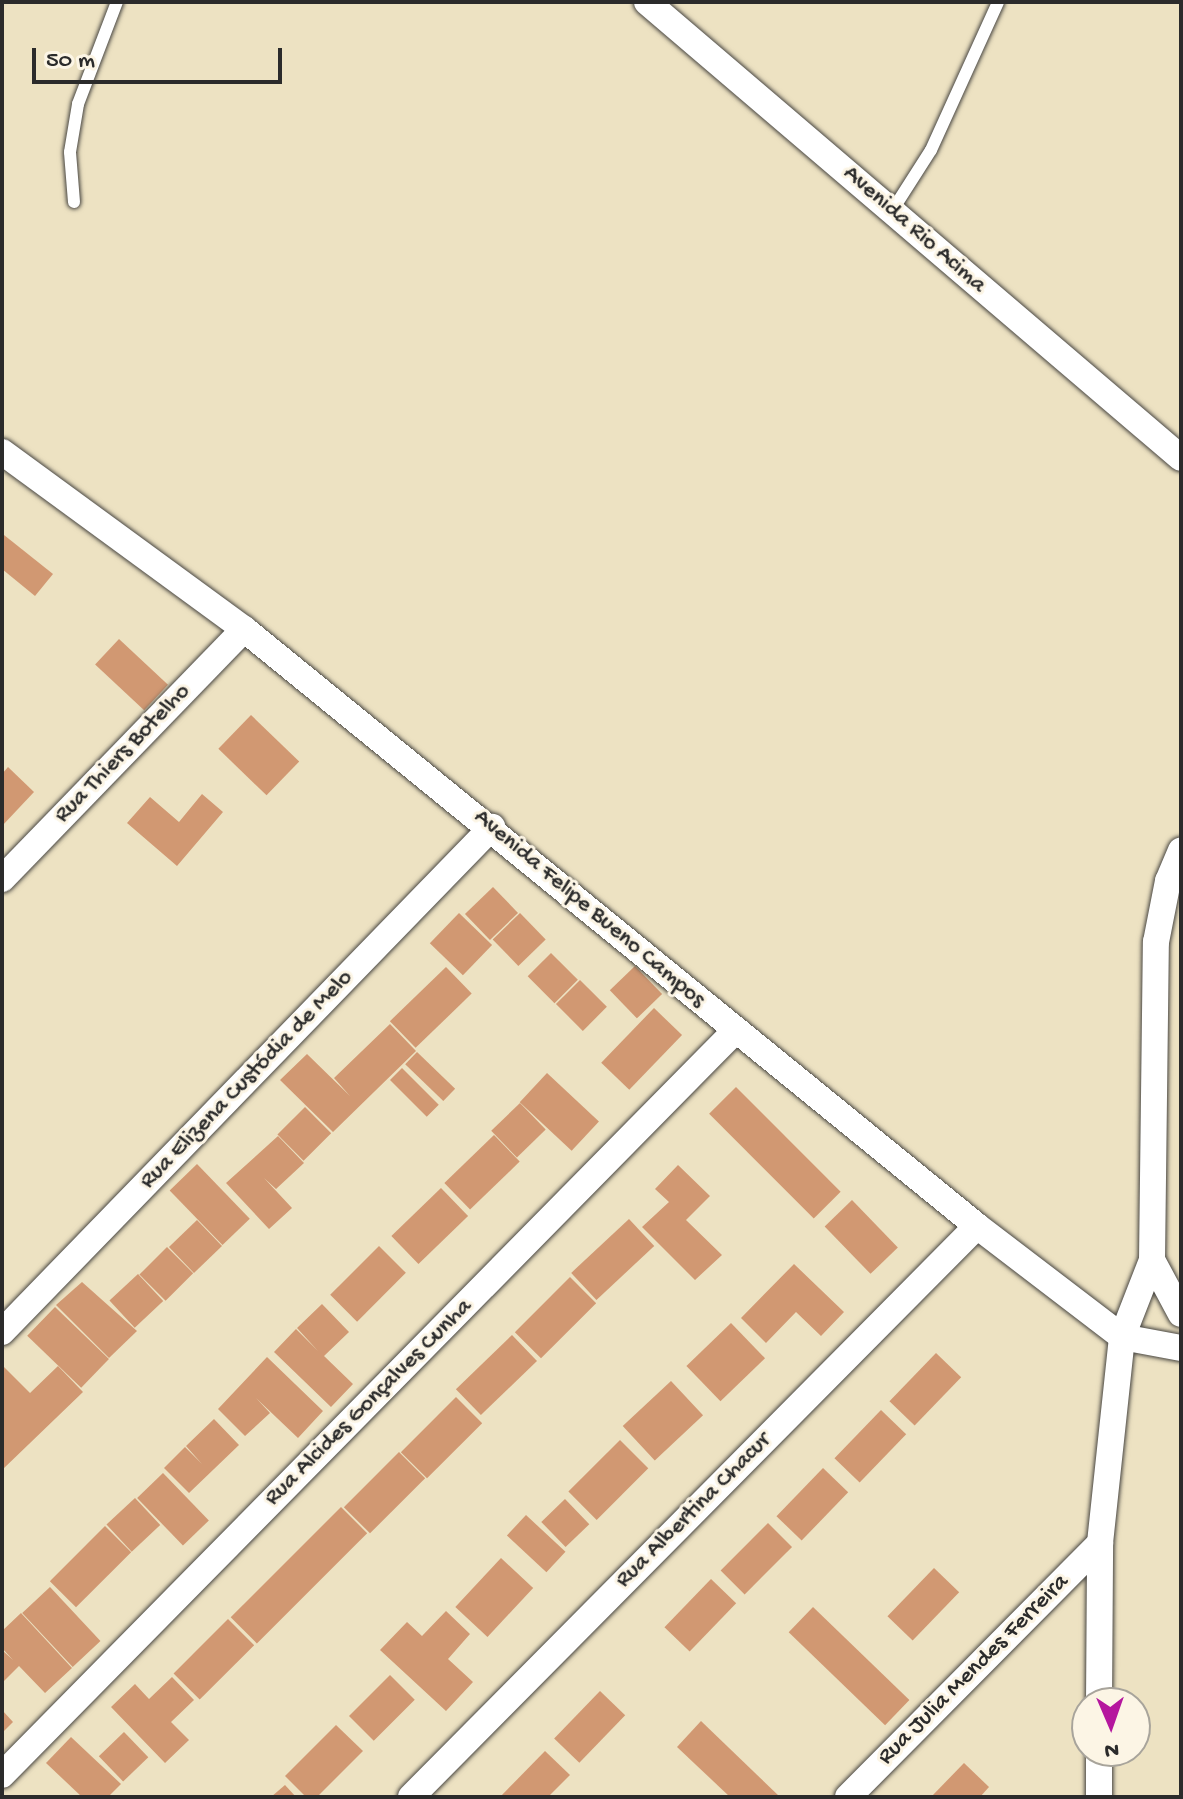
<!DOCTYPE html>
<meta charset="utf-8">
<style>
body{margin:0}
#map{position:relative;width:1183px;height:1799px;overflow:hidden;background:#ede2c2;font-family:"Gochi Hand",sans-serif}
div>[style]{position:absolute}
.building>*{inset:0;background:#d19872;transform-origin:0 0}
.roads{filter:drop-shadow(0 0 2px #484642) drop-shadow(0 0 2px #484642)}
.lane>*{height:12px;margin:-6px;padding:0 6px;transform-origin:6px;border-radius:6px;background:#fff}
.street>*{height:26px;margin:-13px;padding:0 13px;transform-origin:13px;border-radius:13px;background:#fff}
span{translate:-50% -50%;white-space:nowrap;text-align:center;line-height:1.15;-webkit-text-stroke:6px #fcf5e5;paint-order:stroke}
.street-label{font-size:24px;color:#2b2b2b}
.frame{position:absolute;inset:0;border:4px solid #2b2b2b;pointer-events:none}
.north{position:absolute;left:1071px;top:1687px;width:80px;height:80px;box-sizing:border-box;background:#fcf5e5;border:2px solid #a8a49b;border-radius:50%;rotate:178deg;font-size:22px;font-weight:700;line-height:32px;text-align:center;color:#2b2b2b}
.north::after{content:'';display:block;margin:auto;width:28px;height:36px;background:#b5179e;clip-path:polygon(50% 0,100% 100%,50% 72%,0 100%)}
.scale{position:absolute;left:32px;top:48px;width:250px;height:36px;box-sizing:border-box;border:4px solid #2b2b2b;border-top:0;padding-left:10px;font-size:24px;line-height:28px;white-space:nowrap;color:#2b2b2b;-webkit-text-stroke:6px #fcf5e5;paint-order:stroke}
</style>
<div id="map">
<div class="building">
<div style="clip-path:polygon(4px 535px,53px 574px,35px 596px,2px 569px)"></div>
<div style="left:119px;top:639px;width:67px;height:35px;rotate:43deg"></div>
<div style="left:251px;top:715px;width:67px;height:47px;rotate:44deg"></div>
<div style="clip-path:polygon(8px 767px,34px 792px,2px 826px,2px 774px)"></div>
<div style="clip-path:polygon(202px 794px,223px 812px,177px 866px,127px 823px,150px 797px,179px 822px)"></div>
<div style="left:493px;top:887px;width:36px;height:39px;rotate:46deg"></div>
<div style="left:459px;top:913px;width:46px;height:42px;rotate:44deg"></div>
<div style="left:520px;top:913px;width:37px;height:38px;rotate:46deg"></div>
<div style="left:551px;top:953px;width:38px;height:33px;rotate:45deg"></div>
<div style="left:635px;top:966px;width:39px;height:35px;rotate:46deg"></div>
<div style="left:446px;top:967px;width:37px;height:78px;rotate:46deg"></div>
<div style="left:580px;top:980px;width:38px;height:34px;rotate:45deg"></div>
<div style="left:654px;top:1008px;width:39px;height:76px;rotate:44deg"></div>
<div style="clip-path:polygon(390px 1024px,416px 1051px,333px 1132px,280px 1080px,307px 1054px,350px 1096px,334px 1078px)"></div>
<div style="left:417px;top:1052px;width:53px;height:17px;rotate:44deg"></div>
<div style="left:402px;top:1068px;width:52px;height:17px;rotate:45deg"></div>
<div style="left:547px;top:1073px;width:71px;height:40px;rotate:43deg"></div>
<div style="left:736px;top:1087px;width:148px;height:38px;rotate:45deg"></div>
<div style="left:520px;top:1103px;width:37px;height:40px;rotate:46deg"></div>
<div style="left:305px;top:1107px;width:37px;height:39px;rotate:45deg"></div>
<div style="left:494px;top:1135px;width:37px;height:69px;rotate:46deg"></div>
<div style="clip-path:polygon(278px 1136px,304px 1163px,276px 1189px,264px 1178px,292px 1208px,269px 1229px,226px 1183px)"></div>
<div style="left:197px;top:1164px;width:76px;height:38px;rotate:46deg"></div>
<div style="clip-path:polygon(678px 1165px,710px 1196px,686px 1220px,722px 1255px,695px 1280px,642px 1227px,669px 1202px,655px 1189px)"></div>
<div style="left:441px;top:1188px;width:39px;height:69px;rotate:46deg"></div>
<div style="left:852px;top:1200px;width:66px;height:38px;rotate:46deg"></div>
<div style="left:629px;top:1219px;width:37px;height:79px;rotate:47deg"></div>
<div style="left:197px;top:1220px;width:36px;height:39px;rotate:46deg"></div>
<div style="left:379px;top:1246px;width:38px;height:69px;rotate:45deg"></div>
<div style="left:167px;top:1247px;width:37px;height:39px;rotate:45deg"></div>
<div style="clip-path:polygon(794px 1264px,844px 1312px,821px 1336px,796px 1312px,766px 1343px,741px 1318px)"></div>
<div style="left:138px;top:1274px;width:37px;height:39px;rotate:47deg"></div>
<div style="left:570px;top:1277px;width:37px;height:78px;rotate:45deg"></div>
<div style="clip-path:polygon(82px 1282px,137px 1331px,109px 1358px,56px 1305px)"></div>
<div style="clip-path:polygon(322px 1304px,349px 1332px,324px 1356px,353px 1384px,331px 1407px,274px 1352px,296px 1329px,318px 1351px,297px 1328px)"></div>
<div style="left:55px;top:1307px;width:75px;height:40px;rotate:44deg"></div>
<div style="left:731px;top:1323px;width:49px;height:62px;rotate:46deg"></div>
<div style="left:512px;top:1335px;width:36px;height:78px;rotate:46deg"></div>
<div style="left:936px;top:1353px;width:35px;height:67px;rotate:44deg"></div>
<div style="clip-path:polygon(267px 1357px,323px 1411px,298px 1438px,256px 1398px,270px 1413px,245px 1436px,218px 1409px)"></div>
<div style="clip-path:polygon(2px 1365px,30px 1393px,58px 1366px,83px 1392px,2px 1470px)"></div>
<div style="left:671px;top:1381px;width:47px;height:66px;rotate:47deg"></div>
<div style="left:456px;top:1397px;width:37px;height:78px;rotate:45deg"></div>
<div style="left:881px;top:1410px;width:35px;height:67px;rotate:44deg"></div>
<div style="clip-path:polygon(214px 1419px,239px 1445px,189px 1493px,164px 1468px,185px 1447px,202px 1464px,186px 1446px)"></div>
<div style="left:620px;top:1440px;width:40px;height:73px;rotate:45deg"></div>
<div style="left:399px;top:1452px;width:37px;height:78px;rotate:45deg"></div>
<div style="left:823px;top:1468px;width:35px;height:67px;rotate:44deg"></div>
<div style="left:163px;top:1473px;width:66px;height:36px;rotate:46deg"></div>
<div style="left:135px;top:1498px;width:37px;height:39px;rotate:47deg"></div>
<div style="left:565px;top:1499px;width:35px;height:33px;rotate:46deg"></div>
<div style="left:341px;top:1507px;width:37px;height:156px;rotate:45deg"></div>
<div style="left:526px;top:1515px;width:54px;height:28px;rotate:43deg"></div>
<div style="left:768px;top:1523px;width:34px;height:67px;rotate:45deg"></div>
<div style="left:105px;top:1526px;width:37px;height:78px;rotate:45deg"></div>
<div style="left:501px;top:1558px;width:44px;height:67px;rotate:43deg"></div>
<div style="left:934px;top:1568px;width:35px;height:67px;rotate:44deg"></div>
<div style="left:711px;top:1579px;width:35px;height:67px;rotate:44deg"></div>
<div style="left:50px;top:1587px;width:74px;height:38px;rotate:47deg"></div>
<div style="left:813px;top:1607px;width:134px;height:35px;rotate:44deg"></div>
<div style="clip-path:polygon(446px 1611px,470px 1634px,448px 1659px,473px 1682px,446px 1711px,380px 1650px,407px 1622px,422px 1636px)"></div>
<div style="clip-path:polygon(21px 1613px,72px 1668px,45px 1693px,19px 1666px,2px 1683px,2px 1650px,13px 1660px,2px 1648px,2px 1631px)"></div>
<div style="left:228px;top:1619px;width:37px;height:77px;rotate:45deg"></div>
<div style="left:390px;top:1675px;width:35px;height:58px;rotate:45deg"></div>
<div style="clip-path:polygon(172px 1677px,194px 1700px,171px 1722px,189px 1740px,165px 1763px,111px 1707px,135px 1684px,149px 1699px)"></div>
<div style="left:600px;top:1691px;width:35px;height:66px;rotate:44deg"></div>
<div style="clip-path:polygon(2px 1710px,13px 1722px,2px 1733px)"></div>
<div style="clip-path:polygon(701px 1721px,780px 1797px,730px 1797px,677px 1747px)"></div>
<div style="clip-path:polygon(336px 1725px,363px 1751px,317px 1797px,306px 1797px,285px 1776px)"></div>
<div style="left:124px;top:1732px;width:35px;height:35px;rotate:46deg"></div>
<div style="clip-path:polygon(71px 1737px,121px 1784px,108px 1797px,82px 1797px,46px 1763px)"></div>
<div style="clip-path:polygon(545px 1751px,570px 1775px,548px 1797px,500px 1797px)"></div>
<div style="clip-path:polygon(964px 1763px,989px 1787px,980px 1797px,931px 1797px)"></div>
<div style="clip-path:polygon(285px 1785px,296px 1797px,271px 1797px)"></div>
</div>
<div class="roads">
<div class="lane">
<div style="left:74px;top:202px;width:50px;rotate:-94.6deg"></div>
<div style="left:70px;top:152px;width:49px;rotate:-80.5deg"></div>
<div style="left:78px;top:104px;width:109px;rotate:-69.1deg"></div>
<div style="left:892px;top:211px;width:72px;rotate:-57.4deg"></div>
<div style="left:931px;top:150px;width:162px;rotate:-65.6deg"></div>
</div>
<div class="street">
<div style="left:647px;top:2px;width:702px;rotate:40.5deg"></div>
<div style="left:2px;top:452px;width:300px;rotate:36.2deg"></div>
<div style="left:244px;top:629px;width:945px;rotate:39.16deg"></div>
<div style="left:977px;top:1226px;width:183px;rotate:37.4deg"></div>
<div style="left:1122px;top:1337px;width:60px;rotate:10.6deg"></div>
<div style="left:2px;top:879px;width:348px;rotate:-45.9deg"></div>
<div style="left:1152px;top:1260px;width:61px;rotate:61.8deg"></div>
<div style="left:2px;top:1332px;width:704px;rotate:-45.86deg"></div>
<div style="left:1099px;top:1703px;width:160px;rotate:-89.6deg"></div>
<div style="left:1100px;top:1543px;width:207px;rotate:-83.9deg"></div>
<div style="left:1122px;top:1337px;width:83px;rotate:-68.7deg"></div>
<div style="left:1152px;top:1260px;width:318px;rotate:-89.3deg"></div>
<div style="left:1156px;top:942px;width:62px;rotate:-78.9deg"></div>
<div style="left:1168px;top:881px;width:33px;rotate:-67deg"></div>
<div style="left:2px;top:1775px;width:1044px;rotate:-45.43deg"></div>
<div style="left:411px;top:1797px;width:804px;rotate:-45.25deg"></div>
<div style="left:848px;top:1797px;width:358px;rotate:-45.2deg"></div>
<div style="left:1099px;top:1797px;width:46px;rotate:-90deg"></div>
</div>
</div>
<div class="street-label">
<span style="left:914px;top:230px;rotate:41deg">Avenida Rio Acima</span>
<span style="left:123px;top:754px;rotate:-46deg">Rua Thiers Botelho</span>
<span style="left:589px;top:909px;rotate:40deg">Avenida Felipe Bueno Campos</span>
<span style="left:247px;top:1080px;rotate:-46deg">Rua Elizena Custódia de Melo</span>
<span style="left:369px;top:1403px;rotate:-45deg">Rua Alcides Gonçalves Cunha</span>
<span style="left:694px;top:1511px;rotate:-45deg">Rua Albertina Chacur</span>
<span style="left:974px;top:1670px;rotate:-45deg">Rua Julia Mendes Ferreira</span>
</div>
<div class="frame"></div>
<div class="north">N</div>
<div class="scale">50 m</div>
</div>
